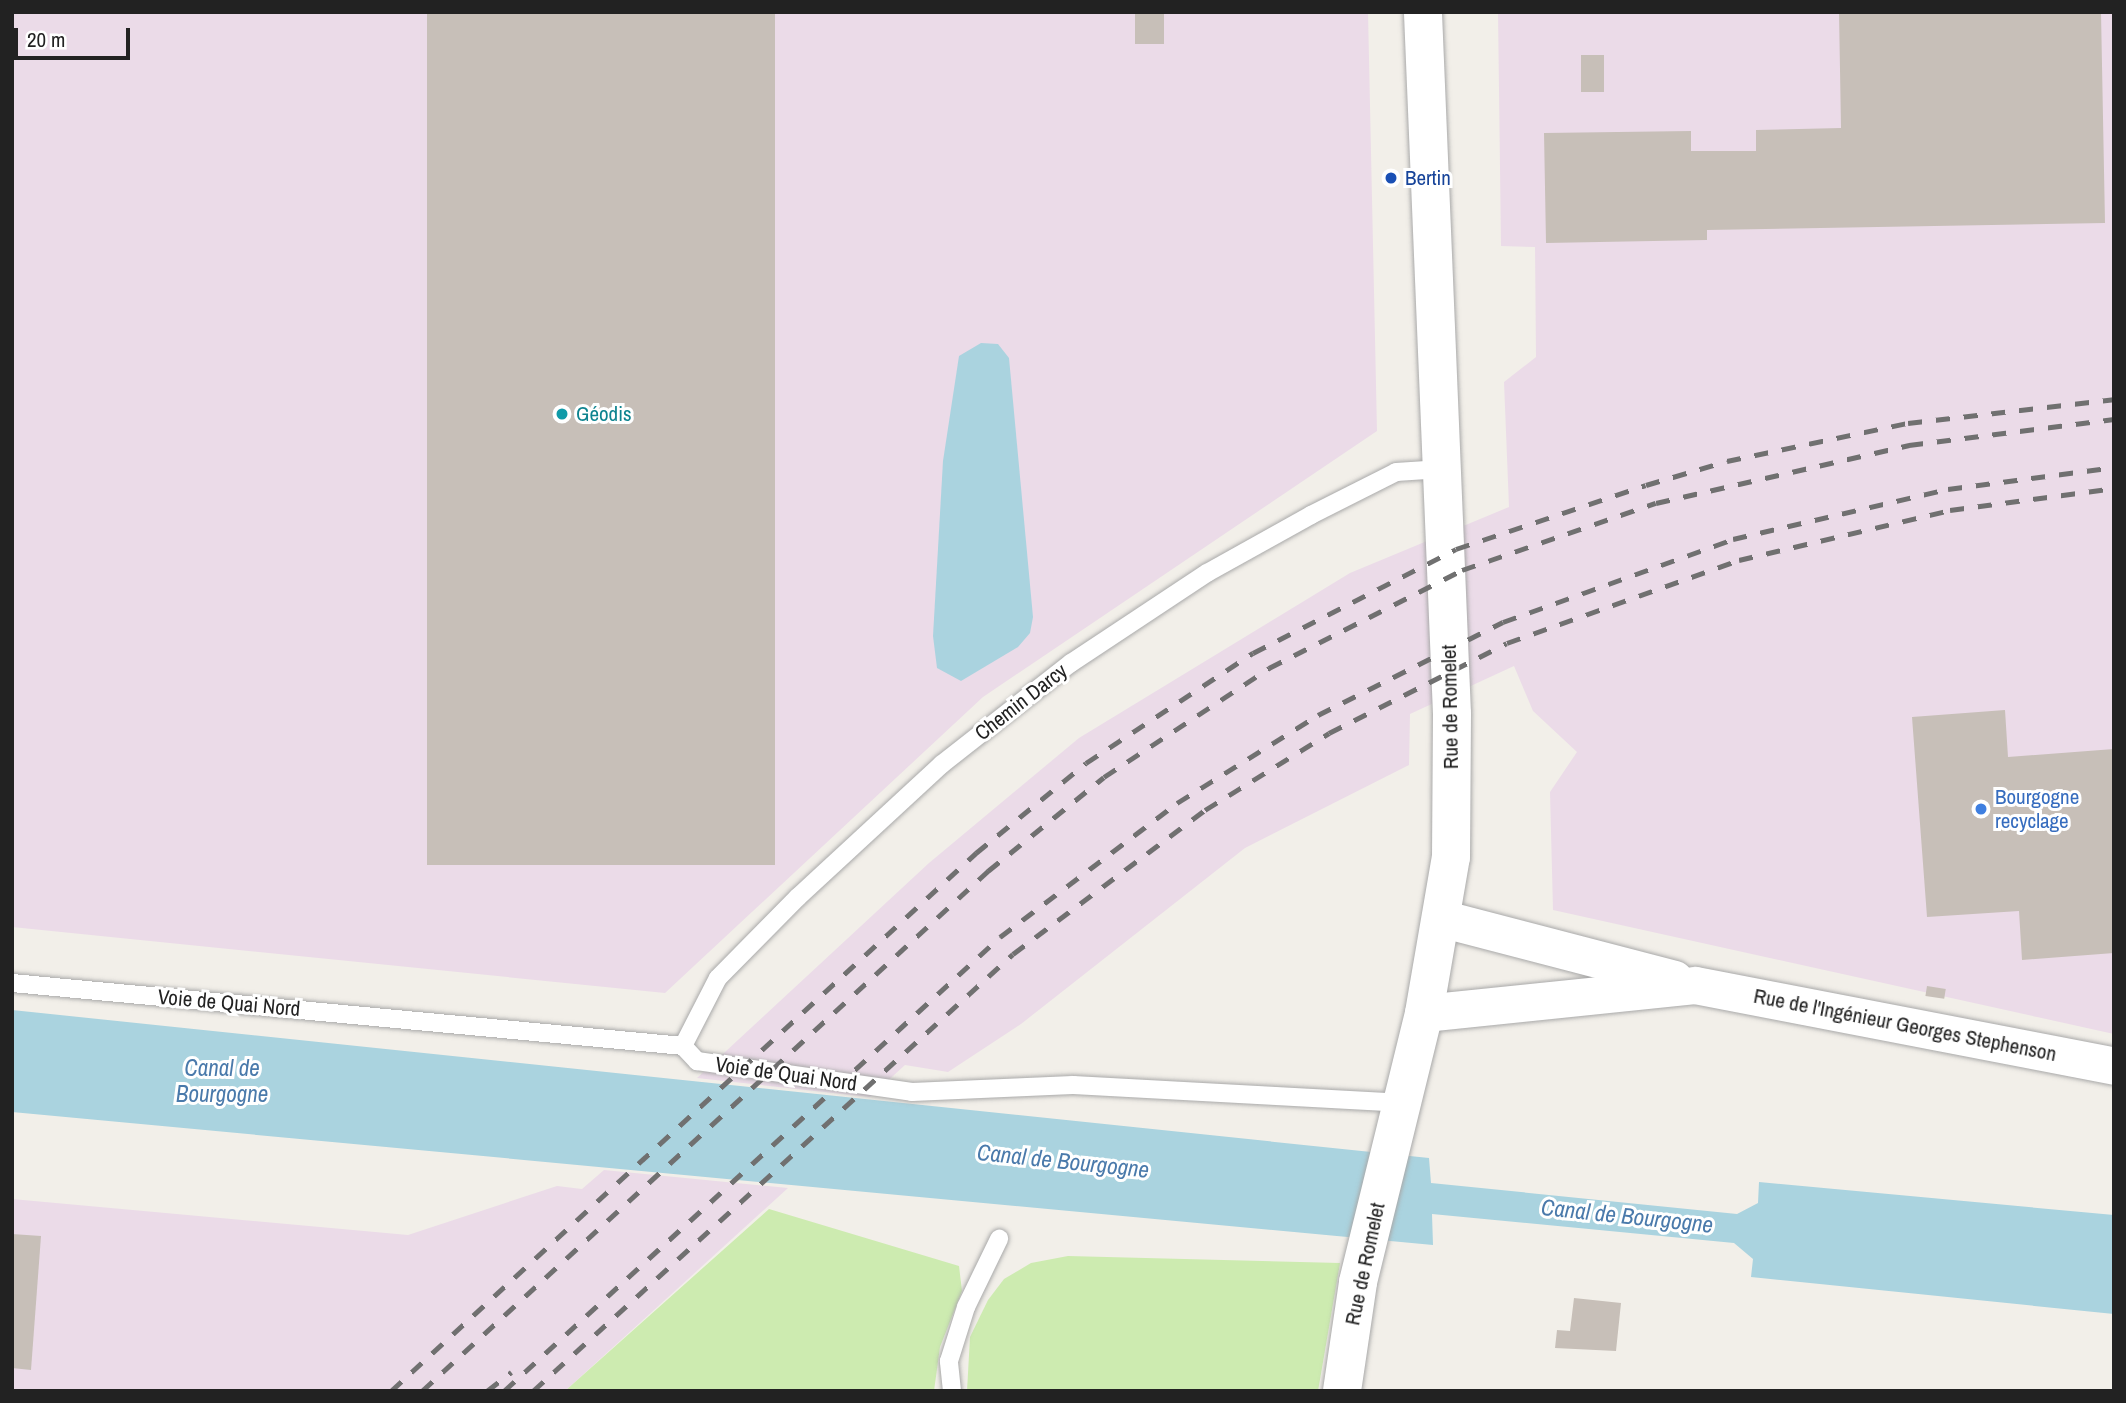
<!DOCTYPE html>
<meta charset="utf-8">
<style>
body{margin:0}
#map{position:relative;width:2126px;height:1403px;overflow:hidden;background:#f2efe9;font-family:"Archivo Narrow",sans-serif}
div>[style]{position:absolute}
.industrial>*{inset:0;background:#ebdbe8}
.grass>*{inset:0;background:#cdebb0}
.water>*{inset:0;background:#aad3df}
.building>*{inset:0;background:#c7bfb8;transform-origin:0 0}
.roads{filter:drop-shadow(0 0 2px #a9a9a9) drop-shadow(0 0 2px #a9a9a9)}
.service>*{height:18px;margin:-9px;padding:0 9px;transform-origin:9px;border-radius:9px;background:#fff}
.minor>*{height:37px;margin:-18.5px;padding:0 18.5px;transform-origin:18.5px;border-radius:18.5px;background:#fff}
.tertiary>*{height:38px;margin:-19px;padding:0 19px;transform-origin:19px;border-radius:19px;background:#fff}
.rail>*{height:5px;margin-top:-2.5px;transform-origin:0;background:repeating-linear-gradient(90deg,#707070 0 14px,transparent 0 28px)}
.dots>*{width:19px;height:19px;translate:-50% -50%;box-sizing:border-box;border:4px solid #fff;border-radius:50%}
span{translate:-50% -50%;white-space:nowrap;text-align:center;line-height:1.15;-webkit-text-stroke:6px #fff;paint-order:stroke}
.transit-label{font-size:21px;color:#164399}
.left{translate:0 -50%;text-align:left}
.culture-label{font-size:21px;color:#0d838f}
.street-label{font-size:21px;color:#222}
.shop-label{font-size:21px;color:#366cbe}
.water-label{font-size:23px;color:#4a7aab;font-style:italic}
.frame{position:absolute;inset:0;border:14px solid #222;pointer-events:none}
.scale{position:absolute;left:14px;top:28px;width:116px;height:32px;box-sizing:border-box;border:4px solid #222;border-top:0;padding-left:9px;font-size:21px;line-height:24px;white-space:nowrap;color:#222;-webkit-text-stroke:5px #fff;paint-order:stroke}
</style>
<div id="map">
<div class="industrial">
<div style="clip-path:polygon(12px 12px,1368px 12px,1377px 431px,983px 697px,665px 993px,12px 927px)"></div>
<div style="clip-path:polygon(1498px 12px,2114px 12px,2114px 1034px,1553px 910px,1550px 792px,1577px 752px,1533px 711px,1514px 666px,1410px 714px,1409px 765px,1245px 848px,1021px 1024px,948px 1072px,905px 1065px,870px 1097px,697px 1078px,929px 863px,1079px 738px,1350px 573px,1509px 507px,1504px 382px,1536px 357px,1535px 247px,1501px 246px)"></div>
<div style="clip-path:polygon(604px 1170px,788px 1188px,565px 1391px,12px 1391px,12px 1199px,408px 1235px,557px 1186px,582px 1189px)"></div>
</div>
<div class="grass">
<div style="clip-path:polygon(769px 1209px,959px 1266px,962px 1291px,940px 1347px,934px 1391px,565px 1391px)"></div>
<div style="clip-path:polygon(1068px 1256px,1340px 1263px,1318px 1391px,967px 1391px,970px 1337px,988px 1300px,1004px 1279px,1031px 1263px)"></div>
</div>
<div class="water">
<div style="clip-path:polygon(981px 343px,998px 344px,1009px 358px,1033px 617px,1030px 633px,1018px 647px,961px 681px,937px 668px,933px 636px,943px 461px,959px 356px)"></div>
<div style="clip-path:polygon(12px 1010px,1429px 1158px,1431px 1183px,1737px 1214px,1758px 1203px,1759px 1182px,2114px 1215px,2114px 1314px,1751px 1277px,1753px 1259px,1734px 1243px,1432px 1214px,1433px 1245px,12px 1112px)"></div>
</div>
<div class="building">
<div style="left:427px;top:12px;width:348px;height:853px"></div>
<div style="left:1135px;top:12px;width:29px;height:32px"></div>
<div style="clip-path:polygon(1839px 12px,2101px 12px,2105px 223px,1707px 230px,1707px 240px,1546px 243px,1544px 133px,1691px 131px,1691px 151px,1756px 151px,1756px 130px,1841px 128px)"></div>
<div style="left:1604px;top:55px;width:37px;height:23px;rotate:90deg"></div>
<div style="clip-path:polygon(2005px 710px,2008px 757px,2114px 749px,2114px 953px,2022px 960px,2019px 911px,1927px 917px,1912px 717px)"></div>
<div style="left:1927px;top:986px;width:19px;height:10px;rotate:9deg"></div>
<div style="clip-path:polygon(12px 1234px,41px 1236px,31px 1370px,12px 1368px)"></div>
<div style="clip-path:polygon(1574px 1298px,1621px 1303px,1616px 1351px,1555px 1348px,1557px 1330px,1570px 1331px)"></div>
</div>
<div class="roads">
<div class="service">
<div style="left:12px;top:983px;width:674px;rotate:5.36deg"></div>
<div style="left:683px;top:1046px;width:21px;rotate:47deg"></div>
<div style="left:697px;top:1061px;width:217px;rotate:8.2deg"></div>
<div style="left:912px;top:1092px;width:161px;rotate:-2.5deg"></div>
<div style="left:1073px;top:1085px;width:328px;rotate:3.1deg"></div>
<div style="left:683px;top:1046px;width:76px;rotate:-62.8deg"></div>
<div style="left:718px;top:978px;width:114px;rotate:-45.4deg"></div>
<div style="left:798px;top:897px;width:196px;rotate:-42.7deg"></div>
<div style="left:942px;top:764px;width:164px;rotate:-38.1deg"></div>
<div style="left:1071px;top:663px;width:163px;rotate:-33.5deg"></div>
<div style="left:1207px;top:573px;width:119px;rotate:-29.1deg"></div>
<div style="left:1311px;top:515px;width:95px;rotate:-26.8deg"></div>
<div style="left:1396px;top:472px;width:46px;rotate:-3.7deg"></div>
<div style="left:952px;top:1391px;width:30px;rotate:-96deg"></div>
<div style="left:949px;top:1361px;width:57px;rotate:-72.5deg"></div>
<div style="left:966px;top:1307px;width:76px;rotate:-64.1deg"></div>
</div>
<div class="minor">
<div style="left:1444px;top:919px;width:238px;rotate:14.6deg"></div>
<div style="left:1424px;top:1013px;width:272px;rotate:-5.9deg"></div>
<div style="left:1695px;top:985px;width:427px;rotate:10.9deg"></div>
</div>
<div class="tertiary">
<div style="left:1342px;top:1391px;width:110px;rotate:-81.6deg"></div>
<div style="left:1358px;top:1282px;width:277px;rotate:-76.2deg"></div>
<div style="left:1424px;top:1013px;width:158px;rotate:-80.2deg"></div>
<div style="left:1451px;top:857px;width:143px;rotate:-89.6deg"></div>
<div style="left:1452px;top:714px;width:703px;rotate:-92.37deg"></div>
</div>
</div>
<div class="rail">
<div style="left:391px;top:1391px;width:795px;rotate:-42.6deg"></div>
<div style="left:976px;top:853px;width:142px;rotate:-39.3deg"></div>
<div style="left:1086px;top:763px;width:200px;rotate:-33.4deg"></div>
<div style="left:1253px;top:653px;width:228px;rotate:-27.1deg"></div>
<div style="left:1456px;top:549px;width:200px;rotate:-18.6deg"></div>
<div style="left:1646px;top:485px;width:84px;rotate:-16.5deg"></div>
<div style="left:1727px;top:461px;width:185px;rotate:-11.9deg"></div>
<div style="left:1908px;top:423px;width:207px;rotate:-6.6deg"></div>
<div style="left:422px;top:1391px;width:769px;rotate:-42.57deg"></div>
<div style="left:988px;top:871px;width:149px;rotate:-39deg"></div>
<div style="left:1104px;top:777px;width:198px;rotate:-33.4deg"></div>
<div style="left:1269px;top:668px;width:216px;rotate:-26.9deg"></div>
<div style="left:1462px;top:570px;width:205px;rotate:-19.1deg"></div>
<div style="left:1656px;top:503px;width:260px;rotate:-12.9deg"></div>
<div style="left:1909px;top:445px;width:207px;rotate:-7.2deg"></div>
<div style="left:487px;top:1391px;width:31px;rotate:-38deg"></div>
<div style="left:504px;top:1391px;width:672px;rotate:-42.47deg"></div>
<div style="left:1000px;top:937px;width:222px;rotate:-37.1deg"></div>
<div style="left:1177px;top:803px;width:166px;rotate:-32deg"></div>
<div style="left:1318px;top:715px;width:207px;rotate:-26.7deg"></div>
<div style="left:1503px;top:622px;width:245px;rotate:-19.8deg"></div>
<div style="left:1733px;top:539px;width:221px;rotate:-13.1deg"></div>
<div style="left:1948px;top:489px;width:167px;rotate:-7.5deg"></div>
<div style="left:533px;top:1391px;width:649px;rotate:-42.32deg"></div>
<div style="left:1013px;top:954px;width:240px;rotate:-36.9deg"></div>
<div style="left:1205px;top:810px;width:146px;rotate:-31.8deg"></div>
<div style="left:1329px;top:733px;width:199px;rotate:-26.8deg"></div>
<div style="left:1507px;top:643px;width:246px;rotate:-19.7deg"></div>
<div style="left:1739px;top:560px;width:217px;rotate:-13.3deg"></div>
<div style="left:1950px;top:510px;width:165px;rotate:-7.6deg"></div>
</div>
<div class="dots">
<div style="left:1391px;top:178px;background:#1a4fb4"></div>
<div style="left:562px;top:414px;background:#0f9aa8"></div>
<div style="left:1981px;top:809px;background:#3f7fe0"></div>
</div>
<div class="transit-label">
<span class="left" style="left:1405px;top:178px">Bertin</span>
</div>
<div class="culture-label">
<span class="left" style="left:576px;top:414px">Géodis</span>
</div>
<div class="street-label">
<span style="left:1021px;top:702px;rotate:-38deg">Chemin Darcy</span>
<span style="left:1450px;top:707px;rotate:-91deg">Rue de Romelet</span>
<span style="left:229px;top:1003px;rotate:5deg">Voie de Quai Nord</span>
<span style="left:1905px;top:1025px;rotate:11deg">Rue de l'Ingénieur Georges Stephenson</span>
<span style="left:786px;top:1074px;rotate:8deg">Voie de Quai Nord</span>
<span style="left:1365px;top:1264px;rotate:-78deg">Rue de Romelet</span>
</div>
<div class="shop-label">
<span class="left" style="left:1995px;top:809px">Bourgogne<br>recyclage</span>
</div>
<div class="water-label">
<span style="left:222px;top:1081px">Canal de<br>Bourgogne</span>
<span style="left:1063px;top:1161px;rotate:6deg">Canal de Bourgogne</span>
<span style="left:1627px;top:1216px;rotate:6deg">Canal de Bourgogne</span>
</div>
<div class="frame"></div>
<div class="scale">20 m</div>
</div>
